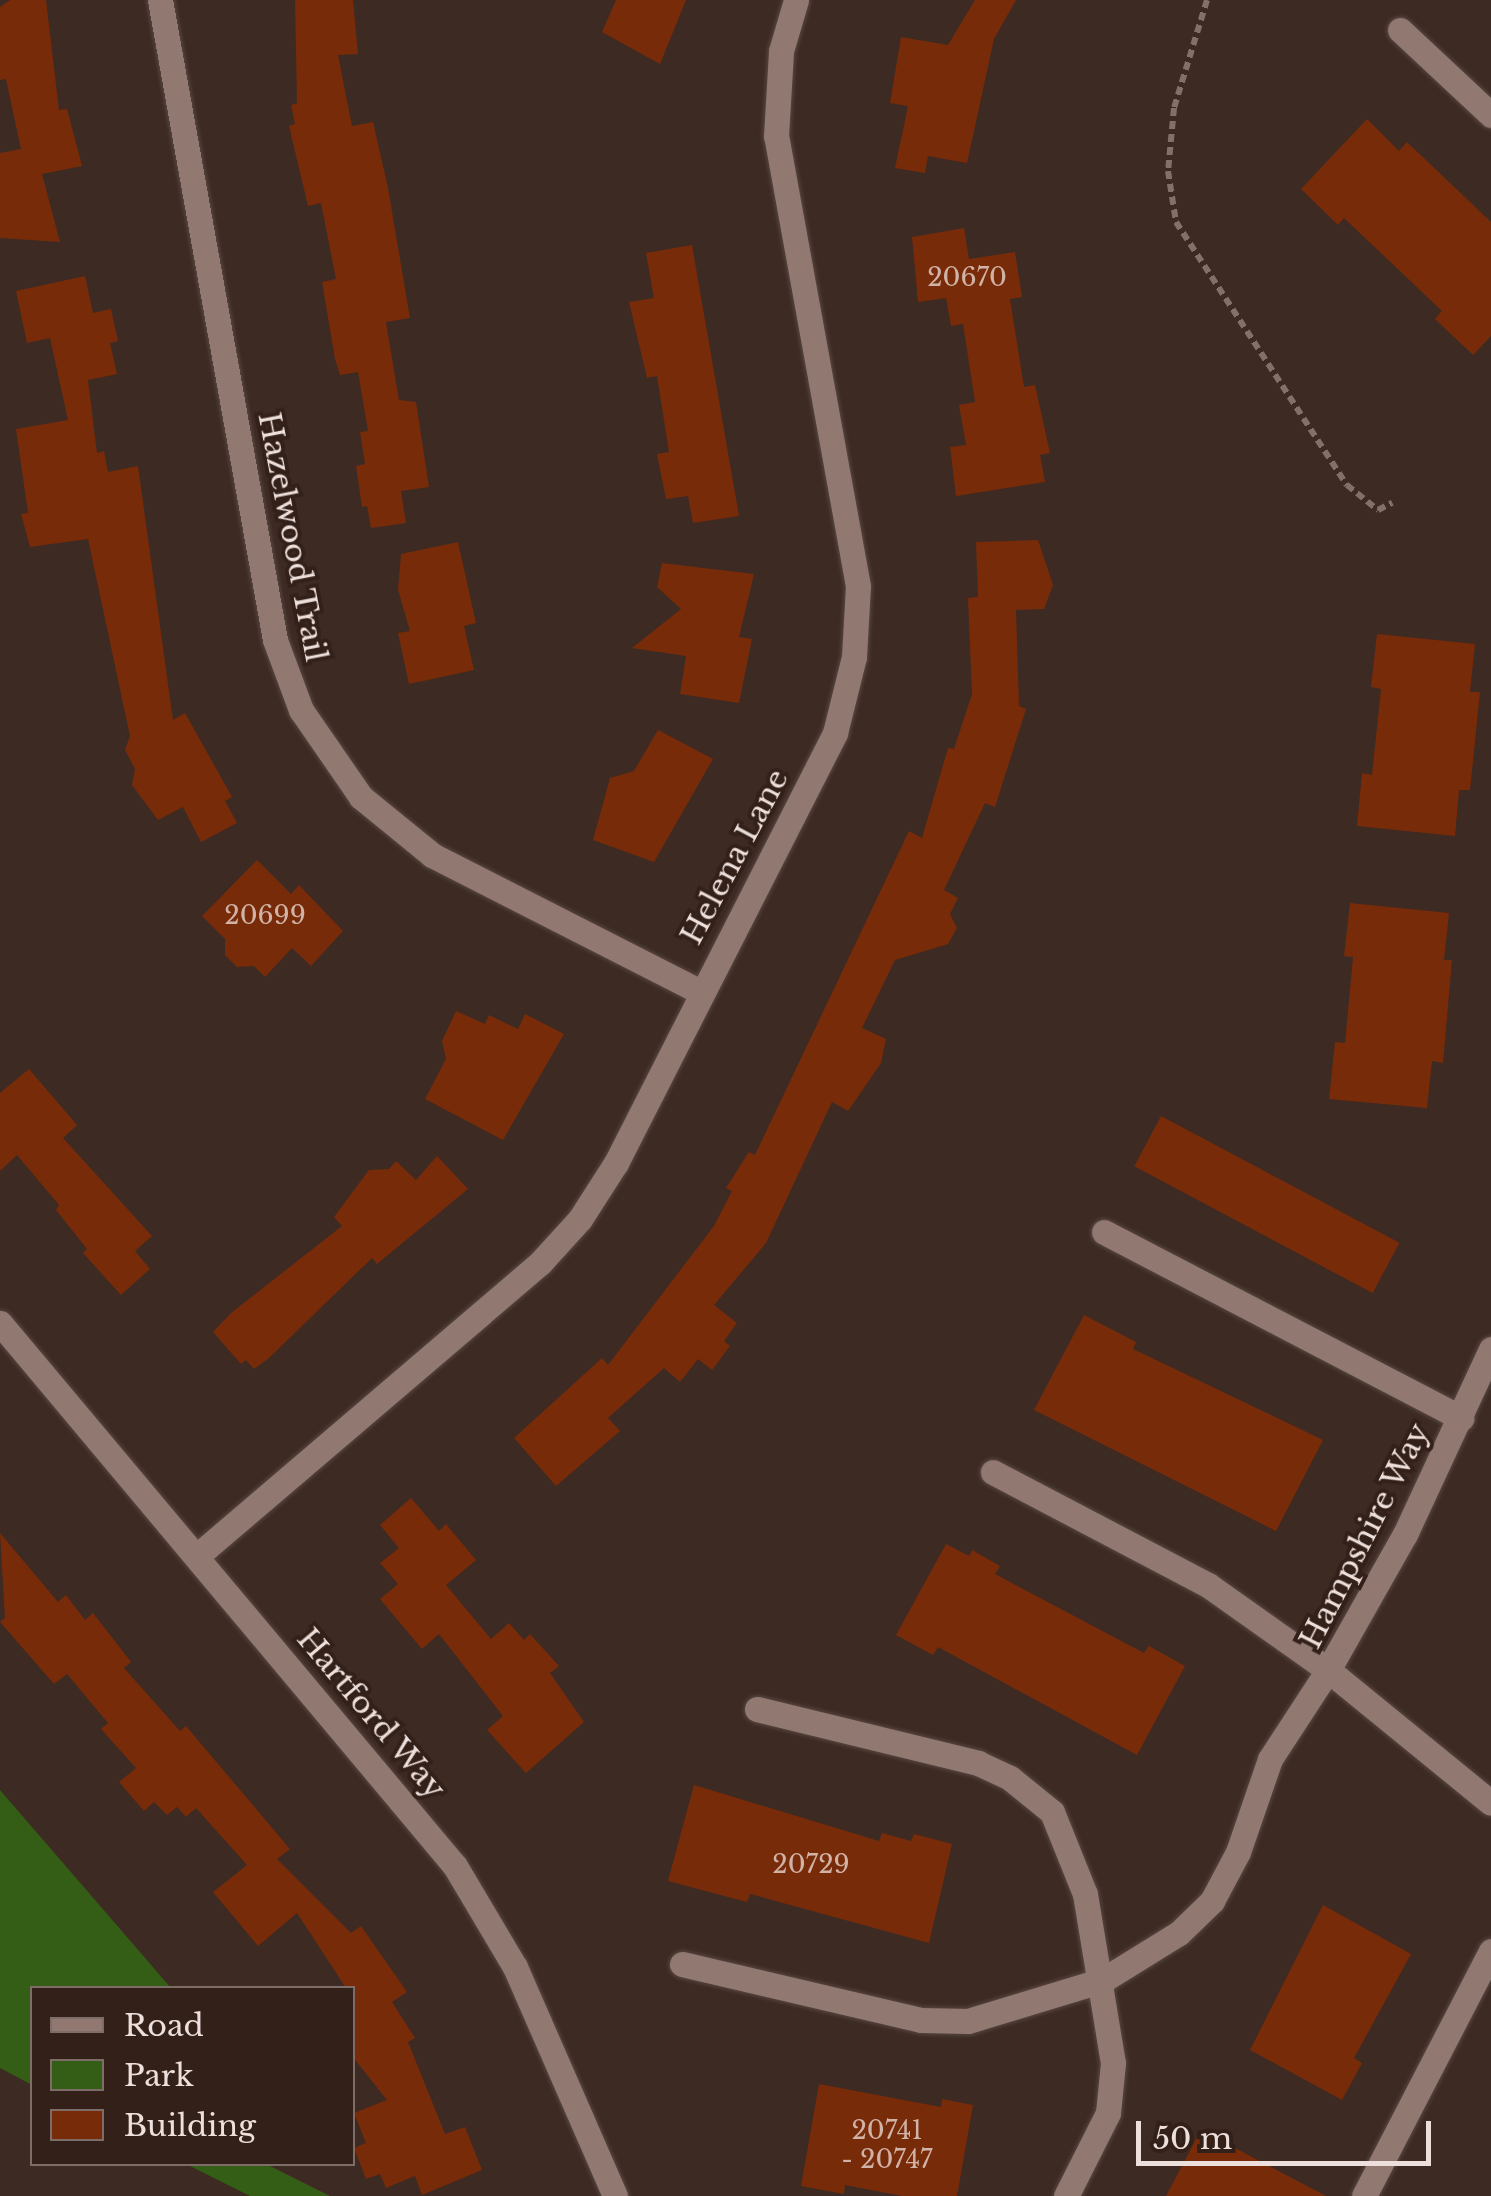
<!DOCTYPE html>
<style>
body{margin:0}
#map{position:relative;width:1491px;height:2196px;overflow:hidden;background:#3d2a23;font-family:"Libre Baskerville",serif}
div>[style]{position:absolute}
.green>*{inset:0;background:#345d15}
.building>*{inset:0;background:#782b09;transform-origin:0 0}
.path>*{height:6px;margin-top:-3px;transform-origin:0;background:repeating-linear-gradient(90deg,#82716b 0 8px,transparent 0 13px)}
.roads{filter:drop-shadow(0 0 2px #584742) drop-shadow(0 0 2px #584742)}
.minor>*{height:25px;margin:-12.5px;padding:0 12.5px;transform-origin:12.5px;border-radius:12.5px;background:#917971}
span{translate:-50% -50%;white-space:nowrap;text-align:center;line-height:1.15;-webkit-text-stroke:8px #332019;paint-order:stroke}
.number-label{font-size:25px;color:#d0b2a6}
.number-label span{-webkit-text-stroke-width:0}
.street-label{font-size:30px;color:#eddfdb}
.legend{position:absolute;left:30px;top:1986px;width:325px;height:180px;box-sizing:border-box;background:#332019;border:2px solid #7d6c67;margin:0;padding:12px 18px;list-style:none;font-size:30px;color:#eddfdb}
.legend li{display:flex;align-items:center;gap:20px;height:50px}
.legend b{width:50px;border:2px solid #7d6c67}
.scale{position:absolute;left:1136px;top:2121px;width:295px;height:45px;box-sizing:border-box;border:5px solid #eddfdb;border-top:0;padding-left:12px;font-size:30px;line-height:35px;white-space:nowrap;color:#eddfdb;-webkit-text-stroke:8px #332019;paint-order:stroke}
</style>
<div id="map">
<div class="green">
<div style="clip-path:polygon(0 1790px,171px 1988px,32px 1988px,32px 2085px,0 2068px)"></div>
<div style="clip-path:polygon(186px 2164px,266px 2164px,330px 2196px,250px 2196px)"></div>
</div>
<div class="building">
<div style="clip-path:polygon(10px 0,46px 0,59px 110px,67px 109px,82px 166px,42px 174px,60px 242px,0 238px,0 153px,21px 149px,6px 79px,0 80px,0 7px)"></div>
<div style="clip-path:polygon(295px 0,353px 0,358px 54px,338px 55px,352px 126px,373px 122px,388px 188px,410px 318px,386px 322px,399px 400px,416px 402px,429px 487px,401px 491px,406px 523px,371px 528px,367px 506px,362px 507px,356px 466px,365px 464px,360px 432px,368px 431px,358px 372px,340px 375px,335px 359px,322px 282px,336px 279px,321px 203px,308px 206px,289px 126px,295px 124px,291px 105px,297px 103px)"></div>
<div style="clip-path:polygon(616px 0,686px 0,660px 64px,602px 32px)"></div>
<div style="clip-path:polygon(975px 0,1016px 0,994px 39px,967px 163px,928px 156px,925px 173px,895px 168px,908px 106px,890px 103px,901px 37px,948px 45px)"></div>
<div style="clip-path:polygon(1367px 119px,1399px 151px,1407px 142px,1491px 222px,1491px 336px,1473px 355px,1435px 319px,1442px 311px,1344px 218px,1338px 225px,1301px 189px)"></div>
<div style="clip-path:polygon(964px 228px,969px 259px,1015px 252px,1022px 297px,1010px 299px,1024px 387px,1035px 385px,1050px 453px,1040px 455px,1045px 482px,956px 496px,950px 447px,966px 445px,959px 405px,975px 402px,963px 324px,951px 326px,946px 298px,918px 302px,912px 237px)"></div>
<div style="clip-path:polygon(692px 245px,739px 516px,693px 523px,688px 496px,666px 499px,657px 454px,669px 452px,657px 376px,647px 378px,629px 302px,654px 298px,646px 253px)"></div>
<div style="clip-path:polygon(85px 276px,93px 313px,111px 309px,118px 341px,110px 343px,117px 374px,88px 380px,97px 453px,104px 451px,108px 472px,138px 466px,173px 720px,185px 713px,232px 797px,225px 801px,237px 823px,201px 842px,183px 807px,158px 820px,132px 785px,135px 769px,125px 750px,130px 736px,88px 539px,30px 547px,21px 514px,28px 513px,16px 429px,68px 420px,50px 338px,27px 343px,16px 291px)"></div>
<div style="clip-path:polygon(1038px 540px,1053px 585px,1044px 609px,1016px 610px,1019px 706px,1026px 709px,995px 807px,985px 803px,944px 890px,958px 898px,950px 914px,957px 928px,948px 944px,895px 960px,862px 1028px,886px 1039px,881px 1063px,848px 1111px,832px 1102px,766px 1243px,714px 1305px,737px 1323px,724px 1341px,730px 1346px,712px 1370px,698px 1359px,680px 1382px,664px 1368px,608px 1418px,620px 1431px,556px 1486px,514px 1438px,602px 1358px,608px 1365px,714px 1226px,732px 1191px,726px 1188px,749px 1152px,755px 1155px,909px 831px,922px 838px,948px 748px,954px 749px,972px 694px,968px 598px,978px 597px,976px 542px)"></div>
<div style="clip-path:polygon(458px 542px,476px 623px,464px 626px,474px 670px,409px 684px,398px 633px,410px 631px,398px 590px,401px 554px)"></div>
<div style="clip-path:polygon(662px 563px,754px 574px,739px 637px,752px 639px,739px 703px,680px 694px,686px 656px,632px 648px,681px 609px,657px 587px)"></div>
<div style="clip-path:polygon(1377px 634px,1475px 644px,1470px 692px,1480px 692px,1470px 790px,1459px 790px,1455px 836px,1357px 826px,1362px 773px,1372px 775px,1381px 689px,1371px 687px)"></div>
<div style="clip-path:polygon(658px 730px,713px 759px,654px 862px,593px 840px,610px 778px,634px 771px)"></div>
<div style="clip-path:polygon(257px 860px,291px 894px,299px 885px,343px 931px,311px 966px,292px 948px,265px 977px,254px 966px,237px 967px,225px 955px,225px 939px,202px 916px)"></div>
<div style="clip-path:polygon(1350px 903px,1449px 913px,1444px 960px,1452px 960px,1443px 1063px,1432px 1061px,1427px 1108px,1329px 1099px,1335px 1042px,1345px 1043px,1353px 957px,1344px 956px)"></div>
<div style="clip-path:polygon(456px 1011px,485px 1024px,489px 1015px,518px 1029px,525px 1014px,564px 1034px,503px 1140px,425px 1099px,446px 1059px,442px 1041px)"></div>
<div style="clip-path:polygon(29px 1069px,77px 1125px,63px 1138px,152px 1236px,135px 1251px,150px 1269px,121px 1295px,83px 1253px,87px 1249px,56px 1210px,59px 1205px,17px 1155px,0 1171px,0 1093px)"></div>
<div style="left:1161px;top:1116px;width:270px;height:57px;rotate:28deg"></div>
<div style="clip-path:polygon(437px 1156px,468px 1189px,377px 1264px,372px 1258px,269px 1358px,254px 1369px,246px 1360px,241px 1364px,213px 1332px,231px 1313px,342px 1226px,334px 1217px,369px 1170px,389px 1169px,396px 1161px,416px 1180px)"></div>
<div style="clip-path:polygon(1084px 1315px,1136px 1342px,1133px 1349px,1323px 1440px,1276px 1531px,1034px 1410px)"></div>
<div style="clip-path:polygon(411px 1498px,439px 1531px,446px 1524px,476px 1560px,446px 1585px,491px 1639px,509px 1623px,524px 1640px,530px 1634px,559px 1666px,550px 1673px,584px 1722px,526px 1773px,487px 1730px,503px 1716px,439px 1634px,422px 1649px,380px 1599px,398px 1584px,380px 1563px,399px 1548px,380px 1525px)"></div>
<div style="clip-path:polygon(0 1533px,58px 1602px,66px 1595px,85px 1620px,93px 1613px,131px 1662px,124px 1668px,180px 1731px,186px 1726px,290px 1849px,277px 1859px,351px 1933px,361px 1926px,407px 1992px,392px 2002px,415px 2038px,408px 2042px,445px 2134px,465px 2127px,482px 2170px,422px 2195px,415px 2176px,386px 2188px,380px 2174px,366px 2179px,354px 2148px,366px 2143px,354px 2113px,387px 2100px,352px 2056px,352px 1988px,346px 1988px,297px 1913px,258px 1946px,213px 1892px,247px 1865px,196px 1808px,186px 1817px,177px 1807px,167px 1815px,154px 1802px,144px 1811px,119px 1782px,136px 1768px,101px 1729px,108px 1723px,67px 1674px,54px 1684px,0 1622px,5px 1618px)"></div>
<div style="clip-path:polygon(946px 1544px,969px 1556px,972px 1550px,1000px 1566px,995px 1574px,1144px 1653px,1149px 1646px,1185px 1666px,1137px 1755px,938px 1647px,933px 1655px,896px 1635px)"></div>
<div style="clip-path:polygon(694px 1785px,879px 1841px,882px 1833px,911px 1841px,914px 1834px,952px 1844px,929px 1943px,750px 1894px,747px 1902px,668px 1881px)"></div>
<div style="clip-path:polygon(1323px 1905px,1411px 1954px,1354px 2058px,1362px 2063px,1342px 2100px,1250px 2050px)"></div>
<div style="clip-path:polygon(819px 2084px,941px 2107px,942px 2099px,973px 2105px,957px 2196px,902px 2196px,845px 2185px,844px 2194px,801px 2186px)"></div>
<div style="clip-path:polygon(1201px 2130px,1326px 2196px,1166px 2196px)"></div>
</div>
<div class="path">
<div style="left:1207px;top:0;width:113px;rotate:107deg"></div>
<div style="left:1174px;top:108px;width:63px;rotate:95.4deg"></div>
<div style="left:1168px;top:171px;width:52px;rotate:81.1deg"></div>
<div style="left:1176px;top:222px;width:314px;rotate:57deg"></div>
<div style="left:1347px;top:485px;width:40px;rotate:39deg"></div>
<div style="left:1378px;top:510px;width:16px;rotate:-27deg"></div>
</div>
<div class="roads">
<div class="minor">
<div style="left:160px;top:0;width:650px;rotate:79.81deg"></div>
<div style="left:275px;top:640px;width:75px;rotate:69.6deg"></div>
<div style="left:301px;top:710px;width:106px;rotate:55.4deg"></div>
<div style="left:361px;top:797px;width:92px;rotate:39.2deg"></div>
<div style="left:432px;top:855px;width:302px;rotate:27deg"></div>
<div style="left:1400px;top:30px;width:125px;rotate:43deg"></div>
<div style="left:1104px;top:1232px;width:403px;rotate:27.5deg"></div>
<div style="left:0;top:1323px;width:708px;rotate:50.04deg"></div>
<div style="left:455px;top:1866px;width:117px;rotate:59.3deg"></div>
<div style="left:515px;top:1967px;width:250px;rotate:66.4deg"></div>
<div style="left:1491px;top:1349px;width:204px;rotate:114.9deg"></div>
<div style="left:1405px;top:1534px;width:156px;rotate:119.5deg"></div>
<div style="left:1328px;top:1670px;width:210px;rotate:39.2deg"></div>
<div style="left:197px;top:1556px;width:451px;rotate:-40.5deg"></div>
<div style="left:540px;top:1263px;width:59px;rotate:-47.7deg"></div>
<div style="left:580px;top:1219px;width:67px;rotate:-57.3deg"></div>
<div style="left:616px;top:1163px;width:483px;rotate:-63deg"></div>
<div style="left:835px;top:733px;width:78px;rotate:-76deg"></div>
<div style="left:854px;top:657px;width:71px;rotate:-86.8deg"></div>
<div style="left:858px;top:586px;width:457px;rotate:-100.3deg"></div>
<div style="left:776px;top:136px;width:85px;rotate:-86.6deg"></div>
<div style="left:781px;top:51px;width:53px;rotate:-73.6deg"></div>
<div style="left:757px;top:1709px;width:228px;rotate:13.7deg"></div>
<div style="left:978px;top:1763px;width:35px;rotate:25deg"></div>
<div style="left:1010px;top:1778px;width:54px;rotate:39deg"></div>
<div style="left:1052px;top:1812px;width:88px;rotate:68.1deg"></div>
<div style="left:1085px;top:1894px;width:171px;rotate:80.6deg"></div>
<div style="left:1113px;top:2063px;width:50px;rotate:95.7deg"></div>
<div style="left:1108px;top:2113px;width:93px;rotate:116.8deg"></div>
<div style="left:682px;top:1964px;width:245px;rotate:13.2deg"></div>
<div style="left:921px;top:2020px;width:47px;rotate:1.2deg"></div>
<div style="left:968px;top:2021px;width:141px;rotate:-16.9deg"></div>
<div style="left:1103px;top:1980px;width:89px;rotate:-31.7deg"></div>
<div style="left:1179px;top:1933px;width:46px;rotate:-44.1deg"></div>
<div style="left:1212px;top:1901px;width:55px;rotate:-62deg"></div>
<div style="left:1238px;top:1852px;width:98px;rotate:-71deg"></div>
<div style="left:1270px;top:1759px;width:106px;rotate:-56.9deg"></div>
<div style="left:1328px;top:1670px;width:147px;rotate:-144.7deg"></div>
<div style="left:1208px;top:1585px;width:243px;rotate:-152.3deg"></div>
<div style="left:1364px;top:2196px;width:276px;rotate:-62.6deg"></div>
</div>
</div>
<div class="number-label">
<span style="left:967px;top:278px">20670</span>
<span style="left:265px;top:916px">20699</span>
<span style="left:811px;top:1865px">20729</span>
<span style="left:887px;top:2146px">20741<br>- 20747</span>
</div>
<div class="street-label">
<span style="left:292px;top:537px;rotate:79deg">Hazelwood Trail</span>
<span style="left:735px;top:857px;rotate:-62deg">Helena Lane</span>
<span style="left:1365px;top:1536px;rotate:-63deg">Hampshire Way</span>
<span style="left:371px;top:1714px;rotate:50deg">Hartford Way</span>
</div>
<ul class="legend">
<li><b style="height:12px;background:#917971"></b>Road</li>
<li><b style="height:28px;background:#345d15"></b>Park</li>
<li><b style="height:28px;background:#782b09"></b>Building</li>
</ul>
<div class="scale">50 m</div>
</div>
